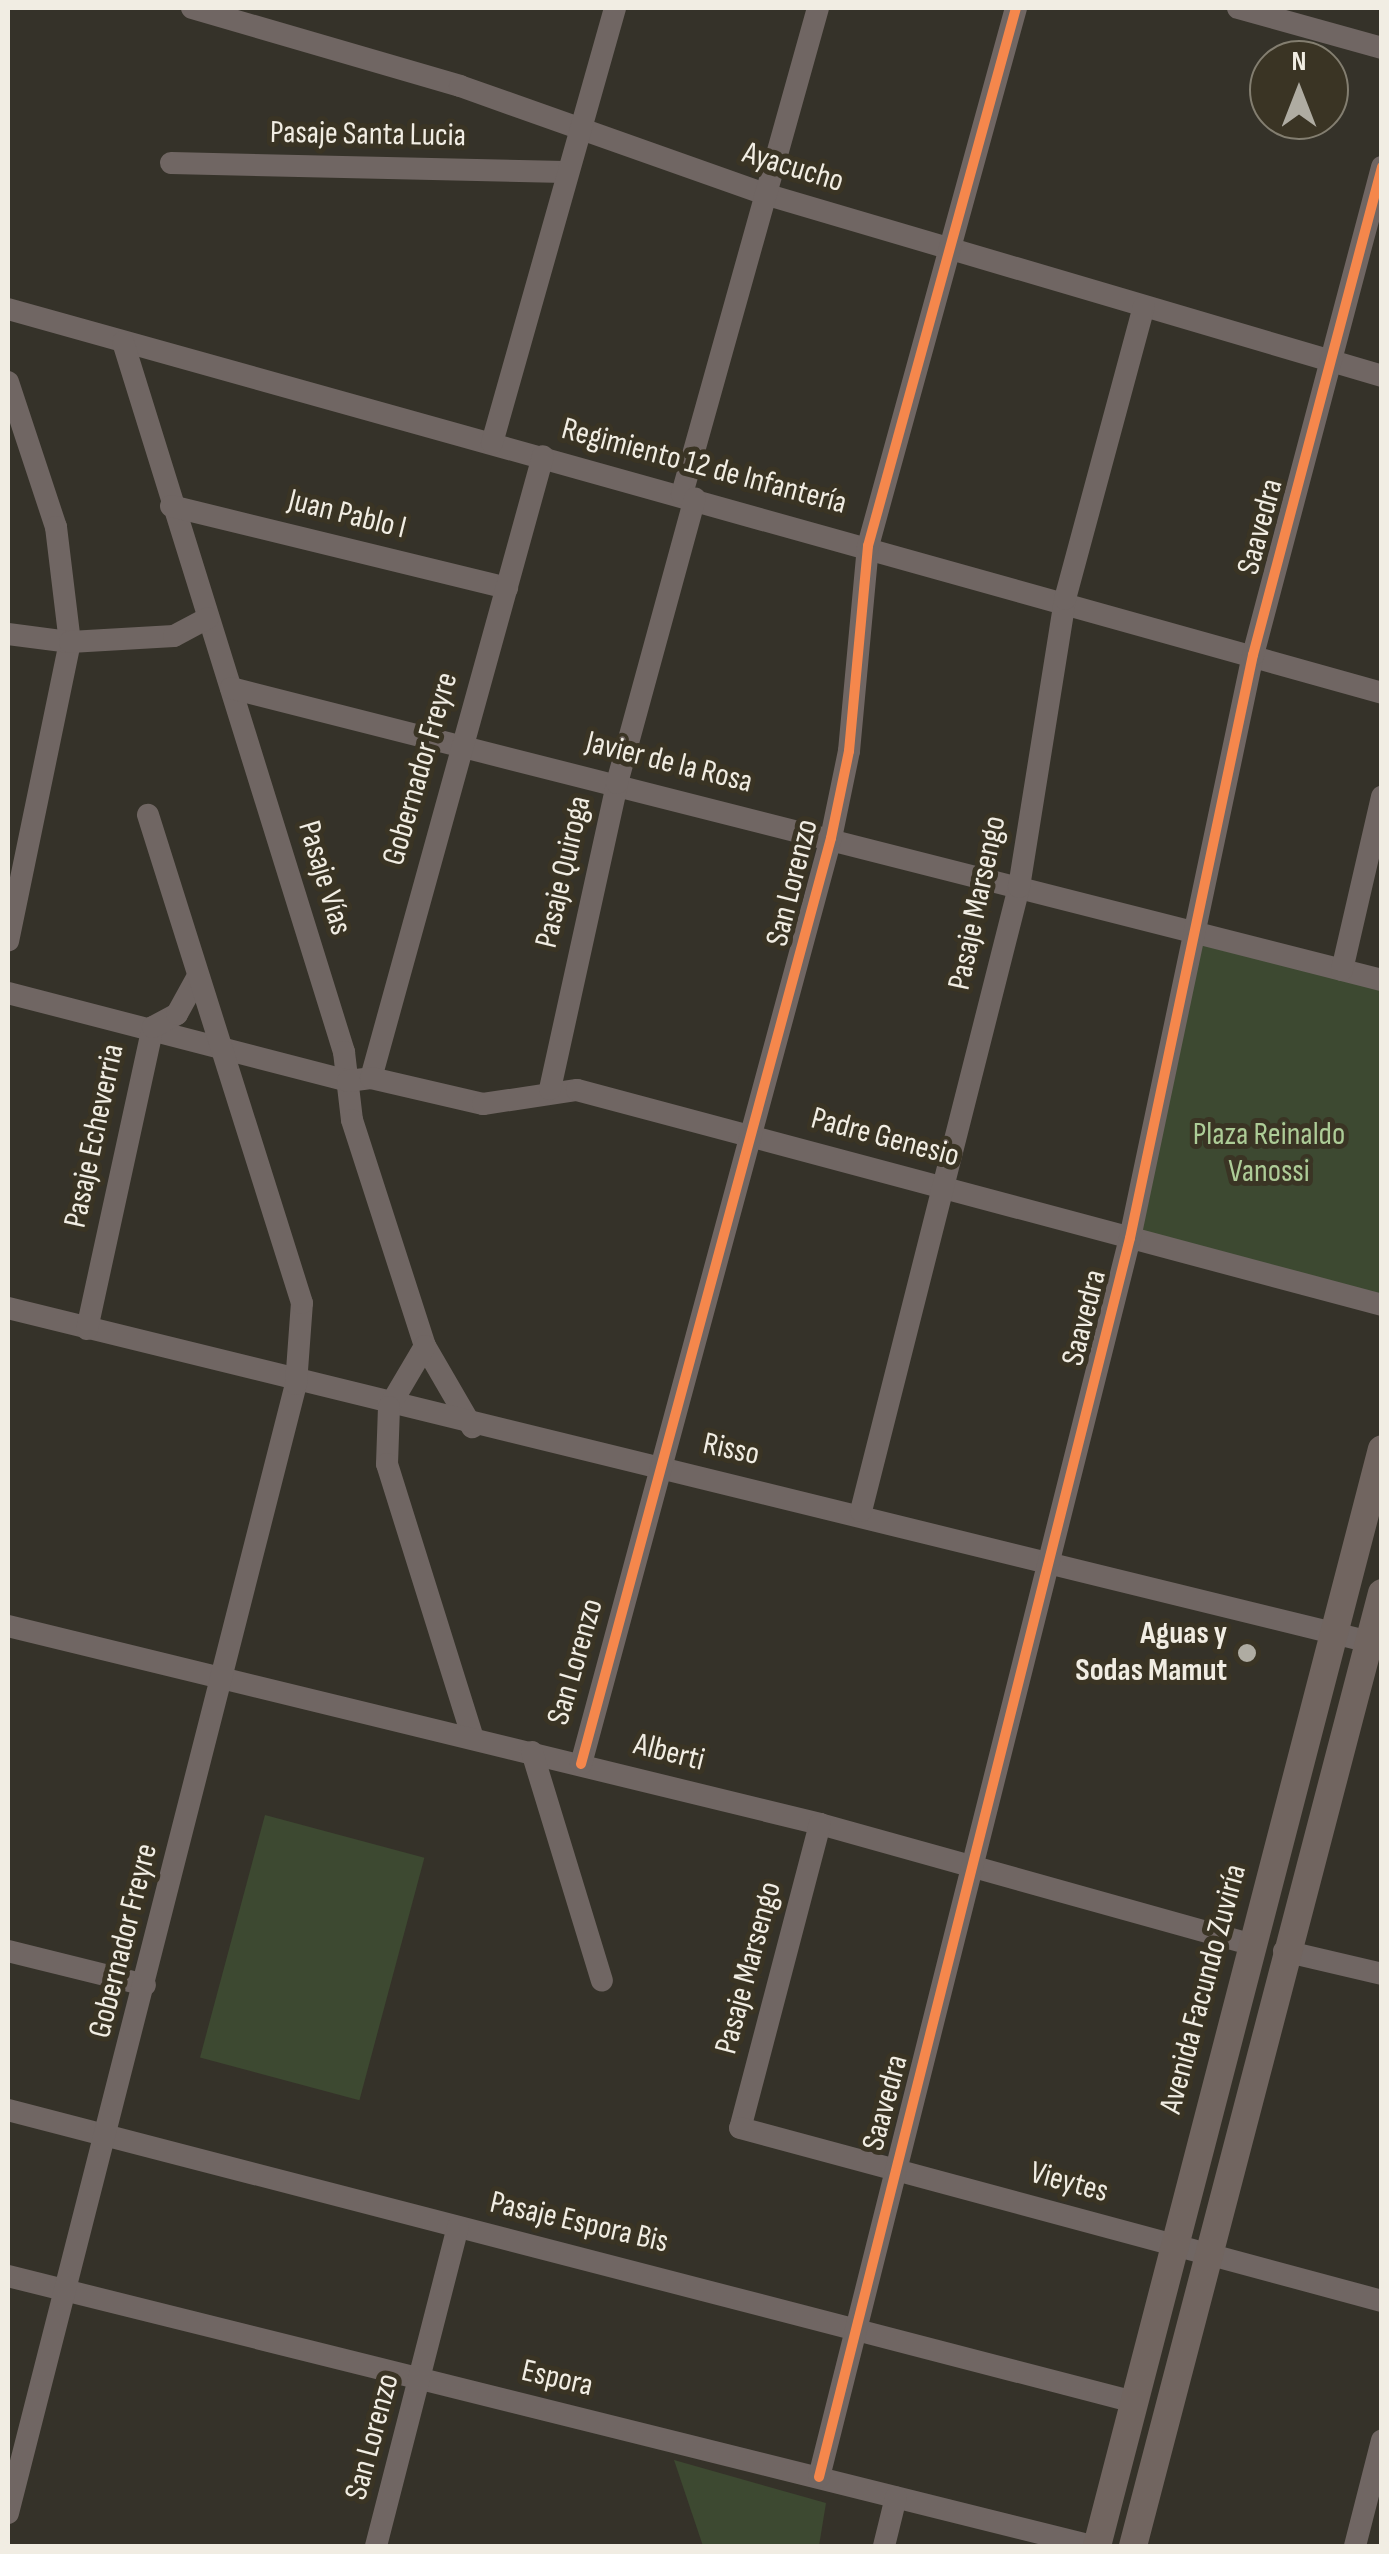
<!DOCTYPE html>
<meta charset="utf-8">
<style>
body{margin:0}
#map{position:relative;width:1389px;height:2554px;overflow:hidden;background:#353229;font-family:"Sofia Sans Condensed",sans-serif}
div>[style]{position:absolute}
.green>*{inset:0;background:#3d4931;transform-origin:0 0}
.minor>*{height:22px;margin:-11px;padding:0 11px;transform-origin:11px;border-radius:11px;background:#706663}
.major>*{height:28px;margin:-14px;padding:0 14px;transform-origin:14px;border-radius:14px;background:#716560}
.cycleway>*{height:10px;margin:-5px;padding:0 5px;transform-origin:5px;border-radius:5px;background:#f5874c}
.dots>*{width:28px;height:28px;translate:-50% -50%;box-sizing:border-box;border:5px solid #3a3424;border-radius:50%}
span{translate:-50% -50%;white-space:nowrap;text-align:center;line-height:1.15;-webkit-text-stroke:10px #3a3424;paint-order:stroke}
.street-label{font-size:32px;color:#f1ede3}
.park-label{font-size:32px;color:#adcc97}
.poi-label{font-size:32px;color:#f1ede3;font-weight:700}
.right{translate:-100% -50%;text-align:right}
.frame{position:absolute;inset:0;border:10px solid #f1ede3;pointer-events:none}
.north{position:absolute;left:1249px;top:40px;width:100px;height:100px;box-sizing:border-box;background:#3a3424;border:2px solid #837e70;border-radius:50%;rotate:0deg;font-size:28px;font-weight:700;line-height:40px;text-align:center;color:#f1ede3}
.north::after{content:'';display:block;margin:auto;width:35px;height:45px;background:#afaca2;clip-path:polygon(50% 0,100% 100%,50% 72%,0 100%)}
</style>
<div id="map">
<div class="green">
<div style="clip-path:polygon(1202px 937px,1381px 984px,1381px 1302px,1133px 1236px)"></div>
<div style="left:265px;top:1815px;width:165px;height:251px;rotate:15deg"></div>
<div style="clip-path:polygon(674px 2460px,826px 2503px,819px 2546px,703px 2546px)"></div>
</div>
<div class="minor">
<div style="left:192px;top:8px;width:279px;rotate:16.2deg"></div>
<div style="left:460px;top:86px;width:327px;rotate:19.5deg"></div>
<div style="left:768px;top:195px;width:640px;rotate:16.42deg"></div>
<div style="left:1238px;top:8px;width:149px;rotate:15.5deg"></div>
<div style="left:171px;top:163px;width:394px;rotate:1.3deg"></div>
<div style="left:8px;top:309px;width:1427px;rotate:15.61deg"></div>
<div style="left:123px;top:342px;width:744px;rotate:72.71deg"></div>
<div style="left:344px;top:1052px;width:68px;rotate:83.3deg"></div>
<div style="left:352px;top:1120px;width:237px;rotate:72.1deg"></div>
<div style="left:425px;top:1346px;width:94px;rotate:59.9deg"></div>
<div style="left:8px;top:382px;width:153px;rotate:71.7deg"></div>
<div style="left:56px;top:527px;width:116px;rotate:83.1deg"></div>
<div style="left:70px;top:642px;width:305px;rotate:101.7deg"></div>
<div style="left:492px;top:443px;width:452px;rotate:-74.2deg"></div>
<div style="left:682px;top:494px;width:505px;rotate:-74.37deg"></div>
<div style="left:171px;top:506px;width:346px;rotate:13.7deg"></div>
<div style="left:8px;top:634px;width:63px;rotate:7.4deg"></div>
<div style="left:70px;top:642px;width:104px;rotate:-3.3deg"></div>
<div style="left:174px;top:636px;width:38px;rotate:-28deg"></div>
<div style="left:231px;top:688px;width:1187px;rotate:14.24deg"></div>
<div style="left:1342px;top:970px;width:178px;rotate:-77deg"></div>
<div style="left:8px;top:993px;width:351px;rotate:14.5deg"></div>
<div style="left:348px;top:1081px;width:23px;rotate:-7deg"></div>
<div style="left:371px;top:1078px;width:645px;rotate:-74.54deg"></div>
<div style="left:371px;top:1078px;width:115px;rotate:13.1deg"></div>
<div style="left:483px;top:1104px;width:95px;rotate:-8.5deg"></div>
<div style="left:577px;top:1090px;width:833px;rotate:14.95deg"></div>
<div style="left:550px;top:1089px;width:313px;rotate:-77.6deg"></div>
<div style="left:617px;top:783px;width:295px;rotate:-74.7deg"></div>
<div style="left:8px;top:1308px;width:1415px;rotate:13.78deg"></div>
<div style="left:87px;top:1329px;width:309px;rotate:-77.7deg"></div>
<div style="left:153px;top:1027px;width:27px;rotate:-28deg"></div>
<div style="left:177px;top:1014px;width:43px;rotate:-61.1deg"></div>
<div style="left:425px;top:1346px;width:71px;rotate:120.5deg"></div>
<div style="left:389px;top:1407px;width:57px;rotate:92deg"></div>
<div style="left:387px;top:1464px;width:287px;rotate:72.6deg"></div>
<div style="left:861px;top:1511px;width:644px;rotate:-75.79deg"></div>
<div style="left:1019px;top:887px;width:292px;rotate:-80.9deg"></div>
<div style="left:1065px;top:599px;width:303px;rotate:-74.9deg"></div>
<div style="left:8px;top:1626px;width:836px;rotate:13.7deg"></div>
<div style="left:820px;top:1824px;width:449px;rotate:15.6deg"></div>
<div style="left:532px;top:1752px;width:239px;rotate:73deg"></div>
<div style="left:581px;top:1764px;width:959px;rotate:-74.89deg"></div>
<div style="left:831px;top:838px;width:89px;rotate:-78.3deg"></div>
<div style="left:849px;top:751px;width:206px;rotate:-84.7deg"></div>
<div style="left:868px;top:546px;width:558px;rotate:-74.62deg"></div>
<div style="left:820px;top:1824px;width:314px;rotate:104.7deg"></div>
<div style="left:740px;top:2128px;width:665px;rotate:15.08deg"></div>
<div style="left:8px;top:1951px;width:141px;rotate:13.9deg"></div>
<div style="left:1284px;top:1951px;width:101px;rotate:13.2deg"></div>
<div style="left:8px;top:2110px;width:1164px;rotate:14.53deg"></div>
<div style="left:8px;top:2276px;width:1117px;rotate:13.99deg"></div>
<div style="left:819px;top:2477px;width:1277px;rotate:-75.91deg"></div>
<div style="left:1130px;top:1238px;width:596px;rotate:-78.09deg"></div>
<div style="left:1253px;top:655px;width:505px;rotate:-75.19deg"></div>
<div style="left:8px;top:2513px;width:1165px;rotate:-75.69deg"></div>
<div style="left:296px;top:1384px;width:81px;rotate:-85.8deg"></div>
<div style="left:302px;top:1303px;width:512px;rotate:-107.51deg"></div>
<div style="left:376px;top:2546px;width:329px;rotate:-75.6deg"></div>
<div style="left:884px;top:2546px;width:50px;rotate:-76.2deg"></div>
<div style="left:1355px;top:2546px;width:109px;rotate:-75.7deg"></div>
</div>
<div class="major">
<div style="left:1097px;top:2546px;width:1133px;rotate:-75.44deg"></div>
<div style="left:1133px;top:2546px;width:985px;rotate:-75.36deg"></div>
</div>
<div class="cycleway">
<div style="left:581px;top:1764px;width:959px;rotate:-74.89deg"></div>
<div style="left:831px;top:838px;width:89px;rotate:-78.3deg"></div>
<div style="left:849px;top:751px;width:206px;rotate:-84.7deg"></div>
<div style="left:868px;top:546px;width:558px;rotate:-74.62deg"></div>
<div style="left:819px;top:2477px;width:1277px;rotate:-75.91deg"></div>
<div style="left:1130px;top:1238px;width:596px;rotate:-78.09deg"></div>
<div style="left:1253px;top:655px;width:505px;rotate:-75.19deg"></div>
</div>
<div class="dots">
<div style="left:1247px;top:1653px;background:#afaca2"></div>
</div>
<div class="street-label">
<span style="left:368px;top:135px;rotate:1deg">Pasaje Santa Lucia</span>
<span style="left:793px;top:168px;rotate:17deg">Ayacucho</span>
<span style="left:704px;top:467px;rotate:15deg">Regimiento 12 de Infantería</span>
<span style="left:347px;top:515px;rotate:14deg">Juan Pablo I</span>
<span style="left:1261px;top:527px;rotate:-75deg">Saavedra</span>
<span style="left:669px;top:763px;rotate:14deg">Javier de la Rosa</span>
<span style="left:421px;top:769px;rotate:-74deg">Gobernador Freyre</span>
<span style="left:564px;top:872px;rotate:-77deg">Pasaje Quiroga</span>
<span style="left:324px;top:878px;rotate:73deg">Pasaje Vías</span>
<span style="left:793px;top:883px;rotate:-76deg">San Lorenzo</span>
<span style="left:978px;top:903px;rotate:-78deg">Pasaje Marsengo</span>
<span style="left:95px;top:1136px;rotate:-78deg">Pasaje Echeverria</span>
<span style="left:885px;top:1138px;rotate:15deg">Padre Genesio</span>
<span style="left:1085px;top:1318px;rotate:-76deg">Saavedra</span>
<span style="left:731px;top:1450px;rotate:12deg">Risso</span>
<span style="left:576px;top:1662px;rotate:-74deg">San Lorenzo</span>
<span style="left:669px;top:1753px;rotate:14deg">Alberti</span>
<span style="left:124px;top:1941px;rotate:-76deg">Gobernador Freyre</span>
<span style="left:749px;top:1968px;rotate:-75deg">Pasaje Marsengo</span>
<span style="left:1204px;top:1989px;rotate:-75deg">Avenida Facundo Zuviría</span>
<span style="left:886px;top:2103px;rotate:-75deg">Saavedra</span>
<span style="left:1069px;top:2183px;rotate:15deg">Vieytes</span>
<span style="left:579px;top:2223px;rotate:13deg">Pasaje Espora Bis</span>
<span style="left:557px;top:2379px;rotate:13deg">Espora</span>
<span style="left:373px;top:2437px;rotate:-75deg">San Lorenzo</span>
</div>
<div class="park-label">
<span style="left:1269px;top:1154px">Plaza Reinaldo<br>Vanossi</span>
</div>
<div class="poi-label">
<span class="right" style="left:1227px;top:1653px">Aguas y<br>Sodas Mamut</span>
</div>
<div class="frame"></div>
<div class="north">N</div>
</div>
